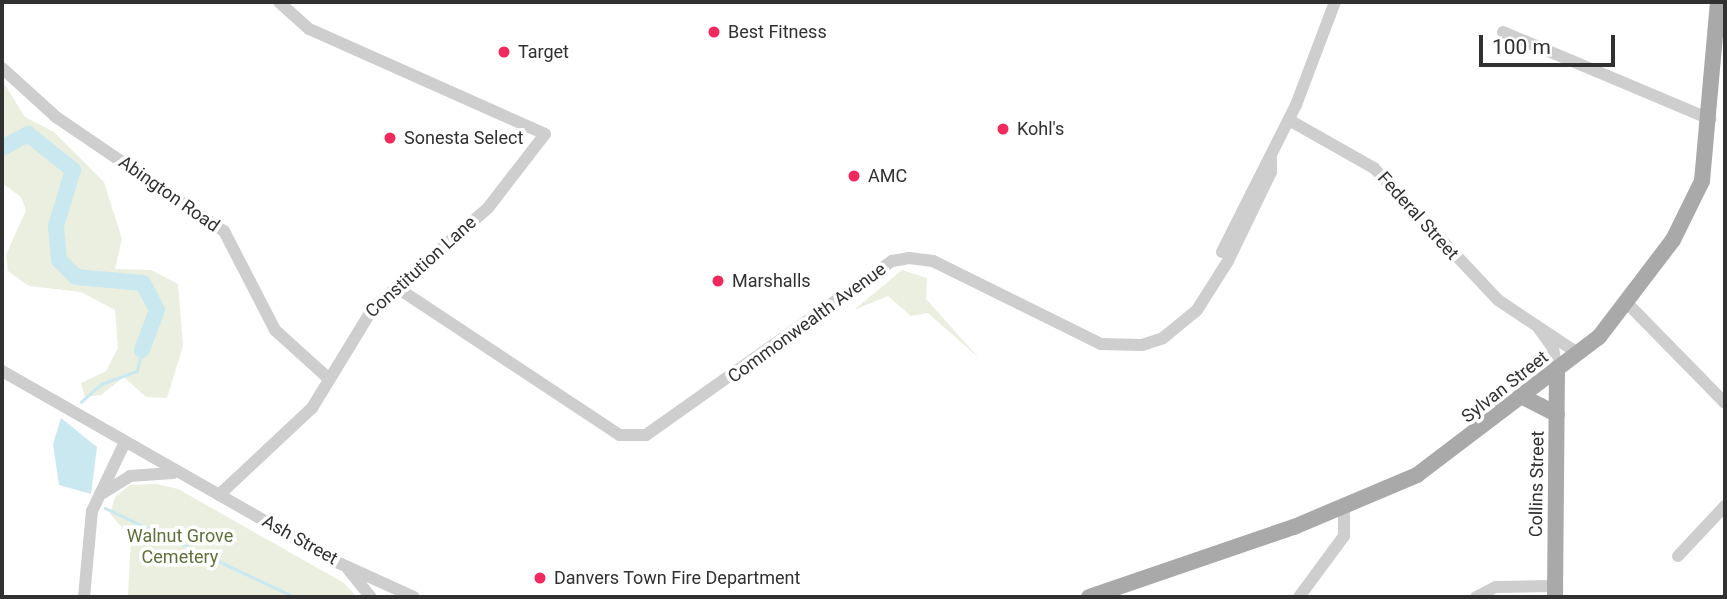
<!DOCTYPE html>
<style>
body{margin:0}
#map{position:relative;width:1727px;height:599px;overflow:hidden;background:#fff;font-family:Roboto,sans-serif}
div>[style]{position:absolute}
.green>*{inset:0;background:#eaefdf}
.water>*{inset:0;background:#cae8f0}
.stream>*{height:2.5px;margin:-1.25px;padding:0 1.25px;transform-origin:1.25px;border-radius:1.25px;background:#cae8f0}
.river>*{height:16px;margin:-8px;padding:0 8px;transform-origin:8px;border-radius:8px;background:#cae8f0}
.minor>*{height:12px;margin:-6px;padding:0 6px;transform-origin:6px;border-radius:6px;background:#cecece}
.major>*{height:16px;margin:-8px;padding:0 8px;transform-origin:8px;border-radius:8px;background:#a9a9a9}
.dots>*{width:19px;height:19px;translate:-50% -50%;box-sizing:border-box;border:4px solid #fff;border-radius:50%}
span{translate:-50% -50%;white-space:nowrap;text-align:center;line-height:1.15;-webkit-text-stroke:7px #fff;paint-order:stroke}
.poi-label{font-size:18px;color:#313131}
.left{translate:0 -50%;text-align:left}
.street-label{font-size:18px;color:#313131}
.park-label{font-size:18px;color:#5e713a}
.frame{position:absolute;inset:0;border:4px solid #313131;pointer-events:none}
.scale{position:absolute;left:1479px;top:35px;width:136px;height:32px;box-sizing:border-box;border:4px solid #313131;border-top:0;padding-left:9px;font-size:21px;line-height:24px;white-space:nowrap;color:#313131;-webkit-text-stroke:5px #fff;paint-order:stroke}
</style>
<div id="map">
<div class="green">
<div style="clip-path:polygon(2px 80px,25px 117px,54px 132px,104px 182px,122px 239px,115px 269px,151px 270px,178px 284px,183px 346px,167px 398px,146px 397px,124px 377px,101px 395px,85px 397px,81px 383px,106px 371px,118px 348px,115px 310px,81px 292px,29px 286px,8px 271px,6px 255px,26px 210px,21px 197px,2px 183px)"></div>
<div style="clip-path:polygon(902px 270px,927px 278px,926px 299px,979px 358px,928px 313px,911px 316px,888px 296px,854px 310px)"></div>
<div style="clip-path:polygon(156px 484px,178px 489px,344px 583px,357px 597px,128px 596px,131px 537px,110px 514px,115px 497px,130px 485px)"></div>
</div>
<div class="water">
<div style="clip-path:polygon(61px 418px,97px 447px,91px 494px,59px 485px,53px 444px)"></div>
</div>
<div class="stream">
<div style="left:81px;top:402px;width:27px;rotate:-42deg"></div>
<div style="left:101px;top:384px;width:38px;rotate:-20deg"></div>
<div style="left:137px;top:371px;width:22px;rotate:-77deg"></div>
<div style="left:105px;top:508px;width:210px;rotate:25.1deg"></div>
</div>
<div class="river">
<div style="left:2px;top:148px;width:30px;rotate:-28deg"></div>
<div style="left:28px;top:134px;width:58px;rotate:38.7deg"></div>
<div style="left:73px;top:170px;width:59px;rotate:106.9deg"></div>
<div style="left:56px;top:226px;width:34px;rotate:85deg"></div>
<div style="left:59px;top:260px;width:24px;rotate:45deg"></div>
<div style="left:76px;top:277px;width:67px;rotate:5.1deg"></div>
<div style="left:143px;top:283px;width:30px;rotate:63deg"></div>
<div style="left:157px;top:310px;width:43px;rotate:110.6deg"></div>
</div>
<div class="minor">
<div style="left:1503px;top:32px;width:225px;rotate:22.8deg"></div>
<div style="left:2px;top:68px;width:73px;rotate:42.2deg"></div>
<div style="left:56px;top:117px;width:203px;rotate:34.2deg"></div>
<div style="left:224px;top:231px;width:111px;rotate:62.7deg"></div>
<div style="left:275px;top:330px;width:73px;rotate:42.2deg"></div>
<div style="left:1289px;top:120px;width:98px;rotate:29.5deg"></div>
<div style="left:1374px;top:168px;width:181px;rotate:46.8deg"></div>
<div style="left:1498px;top:300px;width:97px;rotate:33.7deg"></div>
<div style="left:1222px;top:252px;width:165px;rotate:-63.3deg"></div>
<div style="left:1296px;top:105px;width:110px;rotate:-69.3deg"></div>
<div style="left:396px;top:287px;width:268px;rotate:33.5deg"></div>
<div style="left:620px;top:435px;width:26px"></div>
<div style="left:646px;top:435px;width:301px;rotate:-35.3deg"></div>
<div style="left:892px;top:261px;width:17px;rotate:-10deg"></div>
<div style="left:909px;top:258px;width:24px;rotate:7deg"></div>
<div style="left:933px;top:261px;width:187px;rotate:26.3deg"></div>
<div style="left:1101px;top:344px;width:41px;rotate:1.4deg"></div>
<div style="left:1142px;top:345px;width:22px;rotate:-18deg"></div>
<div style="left:1163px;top:338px;width:44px;rotate:-39.5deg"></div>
<div style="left:1197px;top:310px;width:58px;rotate:-57.7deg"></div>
<div style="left:1228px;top:261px;width:99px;rotate:-64.2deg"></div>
<div style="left:1271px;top:172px;width:13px;rotate:-90deg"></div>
<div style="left:1629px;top:305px;width:137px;rotate:45.6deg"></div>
<div style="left:1537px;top:326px;width:27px;rotate:54deg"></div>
<div style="left:1553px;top:348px;width:23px;rotate:80deg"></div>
<div style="left:2px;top:371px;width:388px;rotate:29.7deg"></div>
<div style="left:339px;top:563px;width:82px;rotate:24.4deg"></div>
<div style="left:103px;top:493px;width:32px;rotate:-32deg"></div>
<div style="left:130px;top:476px;width:43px;rotate:-4deg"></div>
<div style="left:219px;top:495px;width:127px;rotate:-43.1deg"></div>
<div style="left:312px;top:408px;width:117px;rotate:-58.6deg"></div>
<div style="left:373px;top:308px;width:152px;rotate:-41deg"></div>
<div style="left:488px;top:208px;width:93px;rotate:-52.4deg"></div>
<div style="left:545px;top:134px;width:258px;rotate:-156deg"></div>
<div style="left:309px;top:29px;width:40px;rotate:-138deg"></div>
<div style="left:1678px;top:556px;width:69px;rotate:-46.8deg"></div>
<div style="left:348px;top:569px;width:36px;rotate:51deg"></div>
<div style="left:84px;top:597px;width:86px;rotate:-84.7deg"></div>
<div style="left:92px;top:511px;width:76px;rotate:-64.4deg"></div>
<div style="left:1299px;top:597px;width:76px;rotate:-53.6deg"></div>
<div style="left:1344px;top:536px;width:28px;rotate:-90deg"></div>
<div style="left:1476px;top:597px;width:22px;rotate:-27deg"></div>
<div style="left:1496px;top:587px;width:59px;rotate:-1deg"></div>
</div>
<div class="major">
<div style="left:1523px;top:397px;width:38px;rotate:27deg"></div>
<div style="left:1089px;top:597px;width:217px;rotate:-18.9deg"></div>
<div style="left:1294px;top:527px;width:134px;rotate:-22.9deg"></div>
<div style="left:1417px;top:475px;width:228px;rotate:-37.2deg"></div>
<div style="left:1599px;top:337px;width:122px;rotate:-52.7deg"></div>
<div style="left:1673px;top:240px;width:66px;rotate:-63.8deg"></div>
<div style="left:1702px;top:181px;width:180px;rotate:-84.9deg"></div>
<div style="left:1555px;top:597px;width:226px;rotate:-89.5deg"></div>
</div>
<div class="dots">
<div style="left:714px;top:32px;background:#f2295c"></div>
<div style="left:504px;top:52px;background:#f2295c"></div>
<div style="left:1003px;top:129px;background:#f2295c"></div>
<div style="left:390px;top:138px;background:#f2295c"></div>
<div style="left:854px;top:176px;background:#f2295c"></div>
<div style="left:718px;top:281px;background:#f2295c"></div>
<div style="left:540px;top:578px;background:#f2295c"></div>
</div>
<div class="poi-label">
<span class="left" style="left:728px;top:32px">Best Fitness</span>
<span class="left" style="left:518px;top:52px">Target</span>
<span class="left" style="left:1017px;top:129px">Kohl's</span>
<span class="left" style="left:404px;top:138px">Sonesta Select</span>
<span class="left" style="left:868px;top:176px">AMC</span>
<span class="left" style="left:732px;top:281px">Marshalls</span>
<span class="left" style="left:554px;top:578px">Danvers Town Fire Department</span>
</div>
<div class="street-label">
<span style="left:169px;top:194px;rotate:35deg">Abington Road</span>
<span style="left:1418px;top:216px;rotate:48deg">Federal Street</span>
<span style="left:421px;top:267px;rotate:-42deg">Constitution Lane</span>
<span style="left:807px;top:323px;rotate:-36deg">Commonwealth Avenue</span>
<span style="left:1505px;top:387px;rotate:-38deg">Sylvan Street</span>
<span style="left:1537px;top:484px;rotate:-89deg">Collins Street</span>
<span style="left:300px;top:540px;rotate:29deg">Ash Street</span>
</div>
<div class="park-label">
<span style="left:180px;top:547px">Walnut Grove<br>Cemetery</span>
</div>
<div class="frame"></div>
<div class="scale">100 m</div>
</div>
